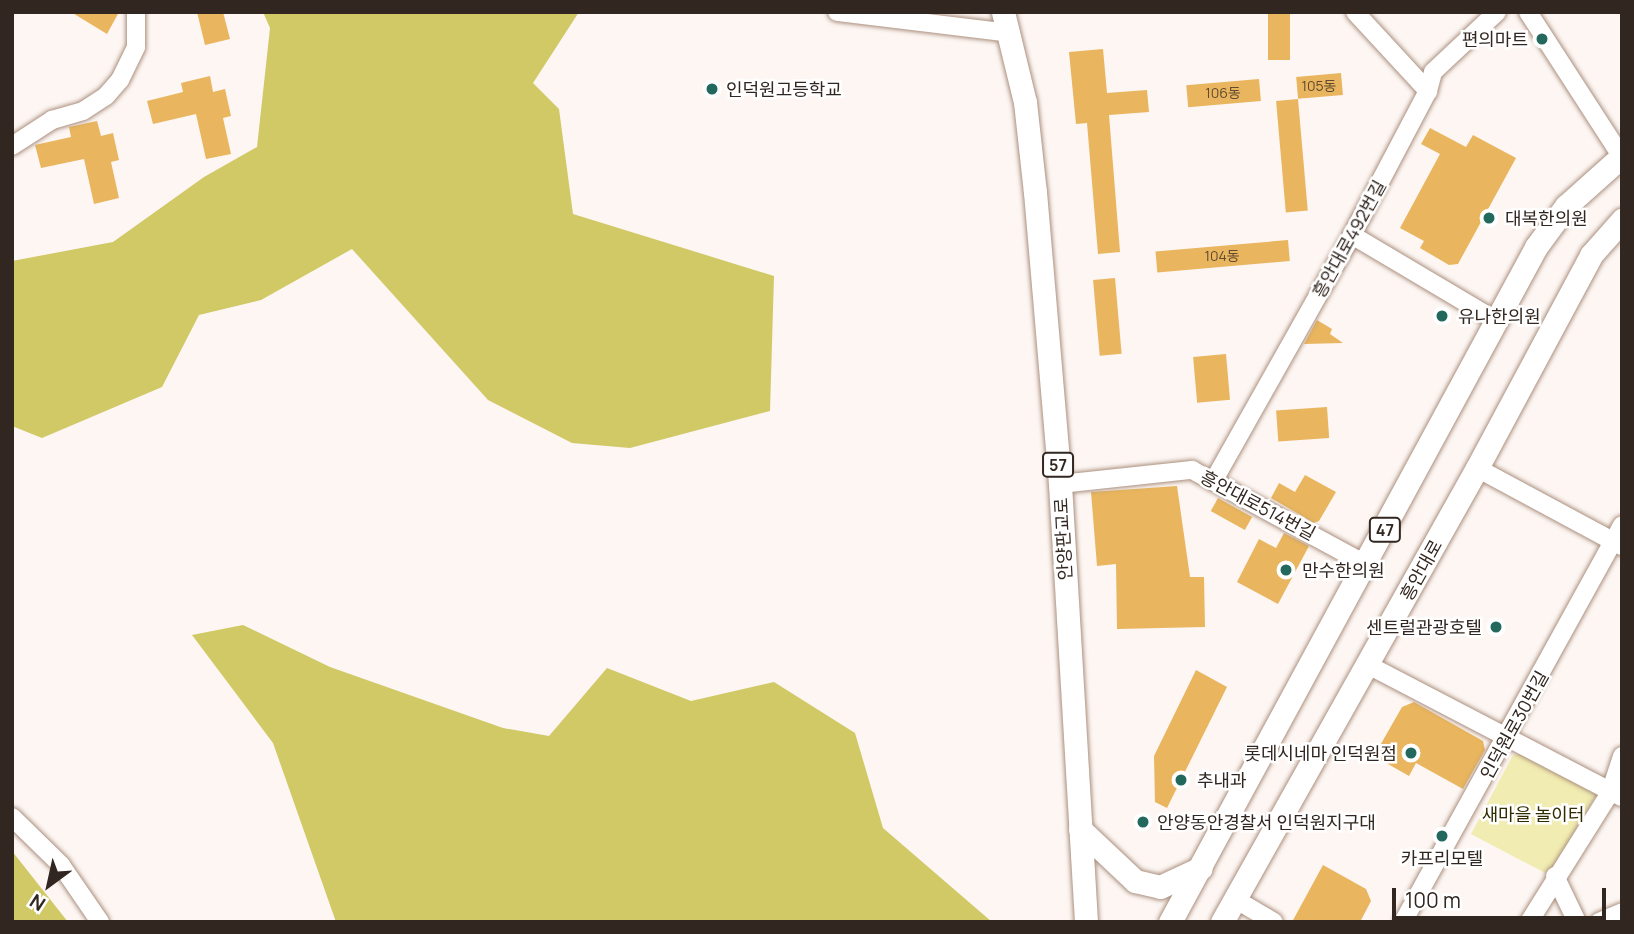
<!DOCTYPE html>
<meta charset="utf-8">
<style>
body{margin:0}
#map{position:relative;width:1634px;height:934px;overflow:hidden;background:#fdf6f3;font-family:Manrope,"Noto Sans KR",sans-serif}
div>[style]{position:absolute}
.green>*{inset:0;background:#f1ecb1}
.forest>*{inset:0;background:#d1c866}
.building>*{inset:0;background:#e9b55e;transform-origin:0 0}
.roads{filter:drop-shadow(0 0 2px #ab907f) drop-shadow(0 0 2px #ab907f)}
.minor>*{height:18px;margin:-9px;padding:0 9px;transform-origin:9px;border-radius:9px;background:#fff}
.major>*{height:23px;margin:-11.5px;padding:0 11.5px;transform-origin:11.5px;border-radius:11.5px;background:#fff}
.dots>*{width:19px;height:19px;translate:-50% -50%;box-sizing:border-box;border:4px solid #fff;border-radius:50%}
span{translate:-50% -50%;white-space:nowrap;text-align:center;line-height:1.15;-webkit-text-stroke:5px #fff;paint-order:stroke}
.number-label{font-size:14px;color:#604a30}
.number-label span{-webkit-text-stroke-width:0}
.shield-label span{padding:2px 5px;background:#fff;border:2px solid;border-radius:5px;-webkit-text-stroke-width:0}
.shield-label{font-size:16px;color:#322720;font-weight:700}
.poi-label{font-size:18px;color:#322720}
.right{translate:-100% -50%;text-align:right}
.left{translate:0 -50%;text-align:left}
.street-label{font-size:18px;color:#322720}
.park-label{font-size:18px;color:#302c01}
.frame{position:absolute;inset:0;border:14px solid #322720;pointer-events:none}
.north{position:absolute;left:14px;top:850px;width:70px;height:70px;-webkit-text-stroke:5px #fff;paint-order:stroke;rotate:213deg;font-size:19px;font-weight:700;line-height:28px;text-align:center;color:#322720}
.north::after{content:'';display:block;margin:auto;width:24px;height:32px;background:#322720;clip-path:polygon(50% 0,100% 100%,50% 72%,0 100%)}
.scale{position:absolute;left:1392px;top:888px;width:214px;height:32px;box-sizing:border-box;border:4px solid #322720;border-top:0;padding-left:9px;font-size:21px;line-height:24px;white-space:nowrap;color:#322720;-webkit-text-stroke:5px #fff;paint-order:stroke}
</style>
<div id="map">
<div class="green">
<div style="clip-path:polygon(1531px 753px,1597px 794px,1549px 875px,1471px 834px,1513px 755px)"></div>
</div>
<div class="forest">
<div style="clip-path:polygon(263px 12px,579px 12px,533px 83px,559px 109px,573px 214px,774px 276px,770px 411px,630px 448px,572px 443px,488px 400px,352px 249px,261px 300px,199px 315px,162px 387px,42px 438px,12px 426px,12px 261px,113px 242px,204px 177px,257px 147px,270px 28px)"></div>
<div style="clip-path:polygon(243px 625px,330px 667px,503px 728px,549px 736px,607px 668px,691px 701px,774px 682px,855px 733px,883px 828px,992px 922px,336px 922px,273px 743px,192px 635px)"></div>
<div style="clip-path:polygon(12px 851px,68px 922px,12px 922px)"></div>
</div>
<div class="building">
<div style="clip-path:polygon(71px 12px,119px 12px,107px 34px)"></div>
<div style="clip-path:polygon(197px 12px,223px 12px,230px 39px,205px 45px)"></div>
<div style="left:1268px;top:12px;width:22px;height:48px"></div>
<div style="clip-path:polygon(1103px 49px,1107px 93px,1147px 90px,1149px 112px,1109px 115px,1120px 252px,1098px 254px,1087px 123px,1076px 124px,1069px 52px)"></div>
<div style="left:1341px;top:73px;width:22px;height:45px;rotate:85deg"></div>
<div style="clip-path:polygon(210px 76px,213px 92px,225px 89px,231px 116px,223px 118px,231px 154px,206px 159px,196px 114px,153px 124px,147px 101px,183px 92px,181px 83px)"></div>
<div style="left:1259px;top:79px;width:22px;height:73px;rotate:85deg"></div>
<div style="left:1298px;top:99px;width:112px;height:22px;rotate:85deg"></div>
<div style="clip-path:polygon(97px 121px,101px 136px,113px 133px,119px 160px,111px 162px,119px 198px,94px 204px,84px 159px,41px 168px,35px 145px,71px 137px,69px 127px)"></div>
<div style="clip-path:polygon(1430px 128px,1466px 147px,1473px 135px,1516px 158px,1458px 264px,1449px 265px,1420px 248px,1424px 241px,1400px 228px,1440px 154px,1421px 144px)"></div>
<div style="left:1288px;top:240px;width:21px;height:133px;rotate:85deg"></div>
<div style="left:1115px;top:278px;width:76px;height:22px;rotate:85deg"></div>
<div style="clip-path:polygon(1317px 320px,1332px 329px,1330px 334px,1343px 343px,1304px 344px)"></div>
<div style="left:1226px;top:354px;width:46px;height:33px;rotate:85deg"></div>
<div style="left:1327px;top:407px;width:31px;height:51px;rotate:86deg"></div>
<div style="clip-path:polygon(1305px 475px,1336px 492px,1319px 521px,1314px 523px,1271px 498px,1279px 483px,1295px 492px)"></div>
<div style="clip-path:polygon(1177px 486px,1190px 577px,1204px 577px,1205px 627px,1117px 629px,1116px 564px,1097px 566px,1091px 492px)"></div>
<div style="left:1218px;top:498px;width:39px;height:15px;rotate:29deg"></div>
<div style="clip-path:polygon(1284px 533px,1309px 546px,1278px 604px,1237px 582px,1259px 539px,1276px 548px)"></div>
<div style="clip-path:polygon(1196px 670px,1227px 687px,1167px 808px,1155px 802px,1154px 756px)"></div>
<div style="clip-path:polygon(1414px 702px,1483px 741px,1485px 750px,1463px 789px,1416px 763px,1409px 776px,1374px 756px,1402px 707px)"></div>
<div style="clip-path:polygon(1323px 865px,1366px 889px,1371px 901px,1360px 922px,1292px 922px)"></div>
</div>
<div class="roads">
<div class="minor">
<div style="left:837px;top:12px;width:175px;rotate:6.9deg"></div>
<div style="left:1355px;top:12px;width:108px;rotate:47.3deg"></div>
<div style="left:1528px;top:12px;width:171px;rotate:57.1deg"></div>
<div style="left:12px;top:146px;width:48px;rotate:-33deg"></div>
<div style="left:52px;top:120px;width:32px;rotate:-16deg"></div>
<div style="left:83px;top:111px;width:27px;rotate:-33deg"></div>
<div style="left:106px;top:96px;width:21px;rotate:-49deg"></div>
<div style="left:120px;top:80px;width:37px;rotate:-64deg"></div>
<div style="left:136px;top:47px;width:35px;rotate:-90deg"></div>
<div style="left:1352px;top:235px;width:169px;rotate:30.7deg"></div>
<div style="left:1477px;top:468px;width:165px;rotate:28.3deg"></div>
<div style="left:1214px;top:480px;width:281px;rotate:-60.6deg"></div>
<div style="left:1352px;top:235px;width:163px;rotate:-62.2deg"></div>
<div style="left:1428px;top:91px;width:20px;rotate:-75deg"></div>
<div style="left:1433px;top:72px;width:88px;rotate:-43.2deg"></div>
<div style="left:1060px;top:484px;width:133px;rotate:-6.1deg"></div>
<div style="left:1192px;top:470px;width:199px;rotate:28.5deg"></div>
<div style="left:1368px;top:665px;width:286px;rotate:27.5deg"></div>
<div style="left:12px;top:817px;width:69px;rotate:44.4deg"></div>
<div style="left:61px;top:865px;width:69px;rotate:55.6deg"></div>
<div style="left:1555px;top:876px;width:51px;rotate:64.4deg"></div>
<div style="left:1235px;top:899px;width:45px;rotate:30.5deg"></div>
<div style="left:1403px;top:922px;width:453px;rotate:-61.1deg"></div>
<div style="left:1529px;top:922px;width:152px;rotate:-57.9deg"></div>
<div style="left:1610px;top:793px;width:39px;rotate:-72deg"></div>
<div style="left:1599px;top:922px;width:25px;rotate:-23deg"></div>
</div>
<div class="major">
<div style="left:1003px;top:12px;width:93px;rotate:76.3deg"></div>
<div style="left:1025px;top:102px;width:91px;rotate:83.7deg"></div>
<div style="left:1035px;top:192px;width:293px;rotate:85.1deg"></div>
<div style="left:1060px;top:484px;width:439px;rotate:86.6deg"></div>
<div style="left:1080px;top:829px;width:76px;rotate:43.4deg"></div>
<div style="left:1135px;top:881px;width:26px;rotate:13deg"></div>
<div style="left:1160px;top:887px;width:45px;rotate:-24.9deg"></div>
<div style="left:1170px;top:922px;width:768px;rotate:-61.53deg"></div>
<div style="left:1536px;top:247px;width:51px;rotate:-53.8deg"></div>
<div style="left:1566px;top:206px;width:75px;rotate:-41.8deg"></div>
<div style="left:1222px;top:922px;width:521px;rotate:-60.68deg"></div>
<div style="left:1477px;top:468px;width:242px;rotate:-61.8deg"></div>
<div style="left:1591px;top:255px;width:47px;rotate:-48.5deg"></div>
</div>
</div>
<div class="dots">
<div style="left:1542px;top:39px;background:#22685d"></div>
<div style="left:712px;top:89px;background:#22685d"></div>
<div style="left:1489px;top:218px;background:#22685d"></div>
<div style="left:1442px;top:316px;background:#22685d"></div>
<div style="left:1286px;top:570px;background:#22685d"></div>
<div style="left:1496px;top:627px;background:#22685d"></div>
<div style="left:1411px;top:753px;background:#22685d"></div>
<div style="left:1181px;top:780px;background:#22685d"></div>
<div style="left:1143px;top:822px;background:#22685d"></div>
<div style="left:1442px;top:836px;background:#22685d"></div>
</div>
<div class="number-label">
<span style="left:1319px;top:86px">105동</span>
<span style="left:1223px;top:93px">106동</span>
<span style="left:1222px;top:256px">104동</span>
</div>
<div class="shield-label">
<span style="left:1058px;top:465px">57</span>
<span style="left:1385px;top:530px">47</span>
</div>
<div class="poi-label">
<span class="right" style="left:1528px;top:39px">편의마트</span>
<span class="left" style="left:726px;top:89px">인덕원고등학교</span>
<span class="left" style="left:1505px;top:218px">대복한의원</span>
<span class="left" style="left:1458px;top:316px">유나한의원</span>
<span class="left" style="left:1302px;top:570px">만수한의원</span>
<span class="right" style="left:1482px;top:627px">센트럴관광호텔</span>
<span class="right" style="left:1397px;top:753px">롯데시네마 인덕원점</span>
<span class="left" style="left:1197px;top:780px">추내과</span>
<span class="left" style="left:1157px;top:822px">안양동안경찰서 인덕원지구대</span>
<span style="left:1442px;top:858px">카프리모텔</span>
</div>
<div class="street-label">
<span style="left:1349px;top:239px;rotate:-61deg">흥안대로492번길</span>
<span style="left:1258px;top:505px;rotate:28deg">흥안대로514번길</span>
<span style="left:1063px;top:539px;rotate:-93deg">안양판교로</span>
<span style="left:1421px;top:570px;rotate:-61deg">흥안대로</span>
<span style="left:1514px;top:725px;rotate:-61deg">인덕원로30번길</span>
</div>
<div class="park-label">
<span style="left:1533px;top:814px">새마을 놀이터</span>
</div>
<div class="frame"></div>
<div class="north">N</div>
<div class="scale">100 m</div>
</div>
